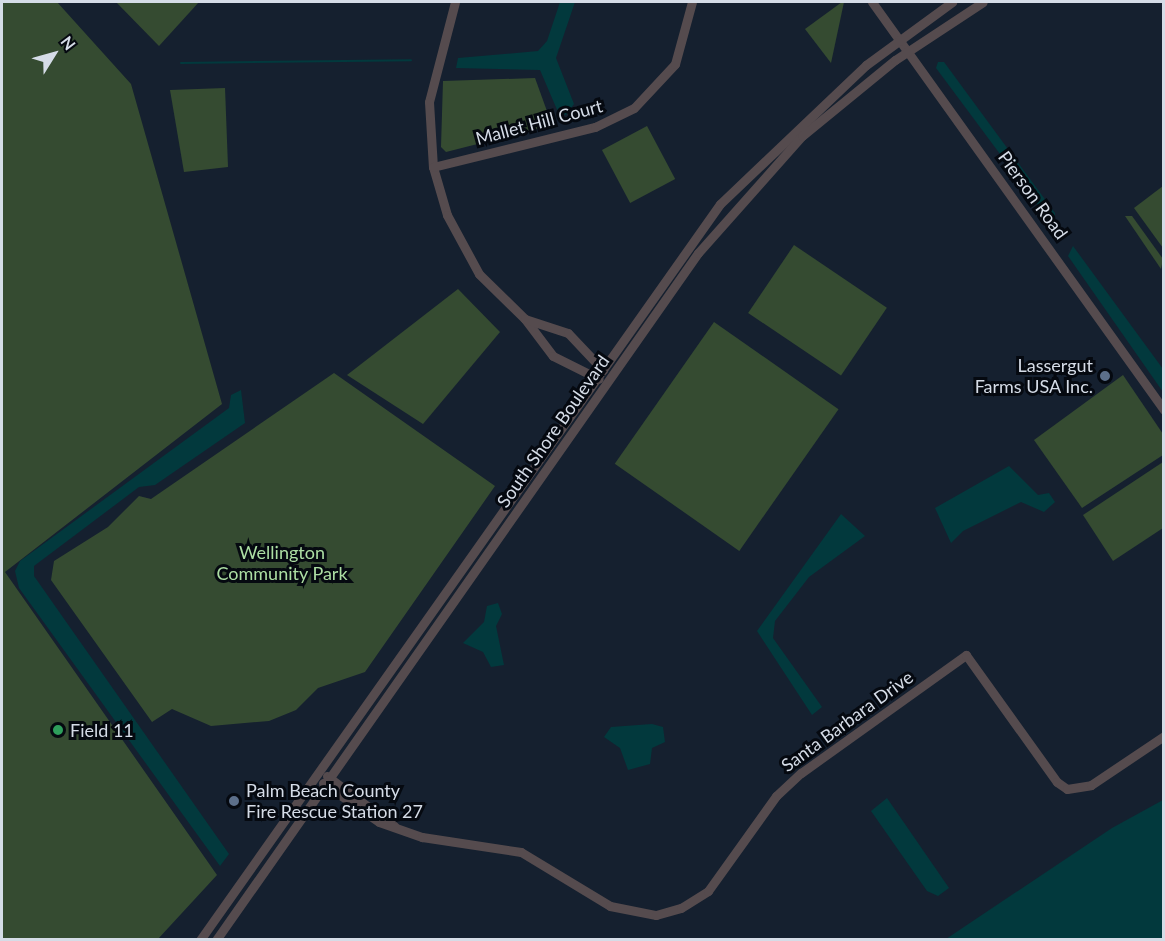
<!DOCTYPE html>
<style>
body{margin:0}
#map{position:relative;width:1165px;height:941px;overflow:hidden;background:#15202f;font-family:Lato,sans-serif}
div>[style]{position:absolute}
.green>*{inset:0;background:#354b31;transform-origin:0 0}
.water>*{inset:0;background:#02393d}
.stream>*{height:2px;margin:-1px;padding:0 1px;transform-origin:1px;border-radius:1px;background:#02393d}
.minor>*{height:9px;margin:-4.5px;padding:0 4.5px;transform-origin:4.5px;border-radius:4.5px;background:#554b4e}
.dots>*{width:16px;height:16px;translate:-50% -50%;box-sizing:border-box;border:3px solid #050910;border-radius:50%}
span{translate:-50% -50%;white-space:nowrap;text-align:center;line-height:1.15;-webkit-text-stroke:6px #050910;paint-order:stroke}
.street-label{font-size:18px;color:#d5dce7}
.poi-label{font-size:18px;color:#d5dce7}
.right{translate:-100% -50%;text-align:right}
.left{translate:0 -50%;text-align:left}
.park-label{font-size:18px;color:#acdea3}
.frame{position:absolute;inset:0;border:3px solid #d5dce7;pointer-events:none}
.north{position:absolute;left:24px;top:24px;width:60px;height:60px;-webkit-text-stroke:4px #050910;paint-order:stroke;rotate:53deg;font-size:16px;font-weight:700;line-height:24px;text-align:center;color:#d5dce7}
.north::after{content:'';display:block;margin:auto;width:21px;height:27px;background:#d5dce7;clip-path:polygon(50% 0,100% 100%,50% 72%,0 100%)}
</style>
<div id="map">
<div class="green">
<div style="clip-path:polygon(2px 2px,57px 2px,131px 84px,222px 404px,5px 572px,217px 875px,158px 939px,2px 940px)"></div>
<div style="clip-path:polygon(116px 2px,199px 2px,159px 46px)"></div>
<div style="clip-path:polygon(842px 2px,844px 2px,831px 63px,805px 29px)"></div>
<div style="clip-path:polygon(535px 78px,552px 125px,446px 152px,441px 147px,443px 81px)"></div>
<div style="clip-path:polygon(225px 88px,228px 167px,184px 172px,170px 90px)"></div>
<div style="left:647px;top:126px;width:60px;height:51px;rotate:62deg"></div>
<div style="clip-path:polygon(1163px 186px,1163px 248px,1134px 208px)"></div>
<div style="clip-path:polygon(1125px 216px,1132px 216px,1163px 259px,1161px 269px)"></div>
<div style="left:794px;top:245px;width:112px;height:82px;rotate:34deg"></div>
<div style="clip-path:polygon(458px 289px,500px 332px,423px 424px,347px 375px)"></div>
<div style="left:714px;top:322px;width:152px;height:173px;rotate:35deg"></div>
<div style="clip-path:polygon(334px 373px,495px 486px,365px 672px,318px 688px,296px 710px,269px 721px,211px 726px,172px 709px,152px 722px,51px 580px,54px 561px,108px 527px,139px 496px,151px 499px)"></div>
<div style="clip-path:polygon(1123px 375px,1163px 434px,1163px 455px,1082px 508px,1034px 440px)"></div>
<div style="clip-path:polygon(1163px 462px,1163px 528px,1113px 561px,1083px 515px)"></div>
</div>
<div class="water">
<div style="clip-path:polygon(560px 2px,575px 2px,556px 58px,574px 104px,566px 115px,558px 112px,540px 70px,456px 68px,458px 58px,538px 51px,547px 41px)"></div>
<div style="clip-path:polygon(938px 62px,944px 62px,1055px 213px,1055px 228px,936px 68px)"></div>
<div style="clip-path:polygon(1073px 246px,1163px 369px,1163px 392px,1068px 256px)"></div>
<div style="clip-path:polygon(241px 390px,245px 423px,155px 485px,139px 487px,34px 566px,34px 576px,229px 854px,220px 866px,19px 588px,15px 571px,20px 561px,229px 408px,231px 395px)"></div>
<div style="clip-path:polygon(1009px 466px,1038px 495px,1049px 493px,1055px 502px,1044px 512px,1021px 502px,963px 531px,951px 543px,935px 508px)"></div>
<div style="clip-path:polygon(841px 514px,865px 536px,809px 577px,775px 621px,773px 638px,822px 707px,812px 715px,757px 631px)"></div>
<div style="clip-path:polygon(498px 603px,502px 614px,496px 626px,504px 665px,491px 667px,483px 652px,463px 643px,484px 622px,487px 606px)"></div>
<div style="clip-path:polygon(652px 724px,663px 727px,665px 742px,652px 748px,650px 764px,628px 770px,620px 748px,604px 737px,611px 727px)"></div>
<div style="clip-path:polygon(887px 798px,949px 888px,938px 896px,927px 891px,871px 811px)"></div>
<div style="clip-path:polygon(1163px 800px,1163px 939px,946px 939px,1112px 828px)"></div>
</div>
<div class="stream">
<div style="left:181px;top:63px;width:230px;rotate:-0.7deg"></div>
</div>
<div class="minor">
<div style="left:455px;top:2px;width:103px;rotate:104.6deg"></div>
<div style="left:429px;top:102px;width:65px;rotate:86.5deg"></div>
<div style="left:433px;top:167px;width:50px;rotate:73.7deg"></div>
<div style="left:447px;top:215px;width:67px;rotate:61.5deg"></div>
<div style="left:479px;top:274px;width:64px;rotate:44.4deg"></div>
<div style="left:525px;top:319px;width:46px;rotate:52.9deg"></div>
<div style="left:553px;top:356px;width:51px;rotate:26.6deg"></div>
<div style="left:872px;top:2px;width:502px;rotate:54.41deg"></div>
<div style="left:433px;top:167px;width:167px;rotate:-13.9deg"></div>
<div style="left:595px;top:127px;width:43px;rotate:-26deg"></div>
<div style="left:634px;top:108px;width:60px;rotate:-47deg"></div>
<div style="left:675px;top:64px;width:64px;rotate:-74.7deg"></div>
<div style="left:525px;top:319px;width:45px;rotate:18deg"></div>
<div style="left:568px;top:333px;width:51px;rotate:46.6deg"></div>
<div style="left:327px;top:776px;width:84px;rotate:36.7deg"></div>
<div style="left:323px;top:783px;width:68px;rotate:34.9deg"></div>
<div style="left:379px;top:822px;width:46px;rotate:19.2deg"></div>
<div style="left:422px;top:837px;width:100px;rotate:8.6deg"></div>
<div style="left:521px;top:852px;width:104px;rotate:31.2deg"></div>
<div style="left:610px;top:906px;width:47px;rotate:11.1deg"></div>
<div style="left:656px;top:915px;width:26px;rotate:-16deg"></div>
<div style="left:681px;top:908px;width:32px;rotate:-32deg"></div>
<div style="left:708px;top:891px;width:117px;rotate:-54.4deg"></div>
<div style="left:776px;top:796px;width:34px;rotate:-43deg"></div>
<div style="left:801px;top:773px;width:203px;rotate:-35.6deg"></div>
<div style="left:966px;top:655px;width:156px;rotate:54.4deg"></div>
<div style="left:1057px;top:782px;width:12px;rotate:35deg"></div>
<div style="left:1067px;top:789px;width:24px;rotate:-9deg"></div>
<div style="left:1091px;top:785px;width:88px;rotate:-33.9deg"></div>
<div style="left:200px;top:940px;width:901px;rotate:-54.76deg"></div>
<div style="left:720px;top:204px;width:202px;rotate:-43.6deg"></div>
<div style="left:866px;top:65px;width:107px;rotate:-36.2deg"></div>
<div style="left:216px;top:940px;width:839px;rotate:-54.95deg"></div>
<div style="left:698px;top:253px;width:157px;rotate:-48.4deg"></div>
<div style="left:802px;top:136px;width:120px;rotate:-39.3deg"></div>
<div style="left:895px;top:60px;width:105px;rotate:-33.4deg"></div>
</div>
<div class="dots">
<div style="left:1105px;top:376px;background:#5c6f8a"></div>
<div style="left:58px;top:730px;background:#2e9e5b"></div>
<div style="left:234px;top:801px;background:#5c6f8a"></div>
</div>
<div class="street-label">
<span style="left:539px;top:122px;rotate:-15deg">Mallet Hill Court</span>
<span style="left:1033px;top:195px;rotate:54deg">Pierson Road</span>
<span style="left:553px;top:431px;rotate:-55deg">South Shore Boulevard</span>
<span style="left:847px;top:721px;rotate:-36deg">Santa Barbara Drive</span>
</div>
<div class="poi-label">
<span class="right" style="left:1093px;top:376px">Lassergut<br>Farms USA Inc.</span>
<span class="left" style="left:70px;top:730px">Field 11</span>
<span class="left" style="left:246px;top:801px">Palm Beach County<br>Fire Rescue Station 27</span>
</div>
<div class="park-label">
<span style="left:282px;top:563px">Wellington<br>Community Park</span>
</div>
<div class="frame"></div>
<div class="north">N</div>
</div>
